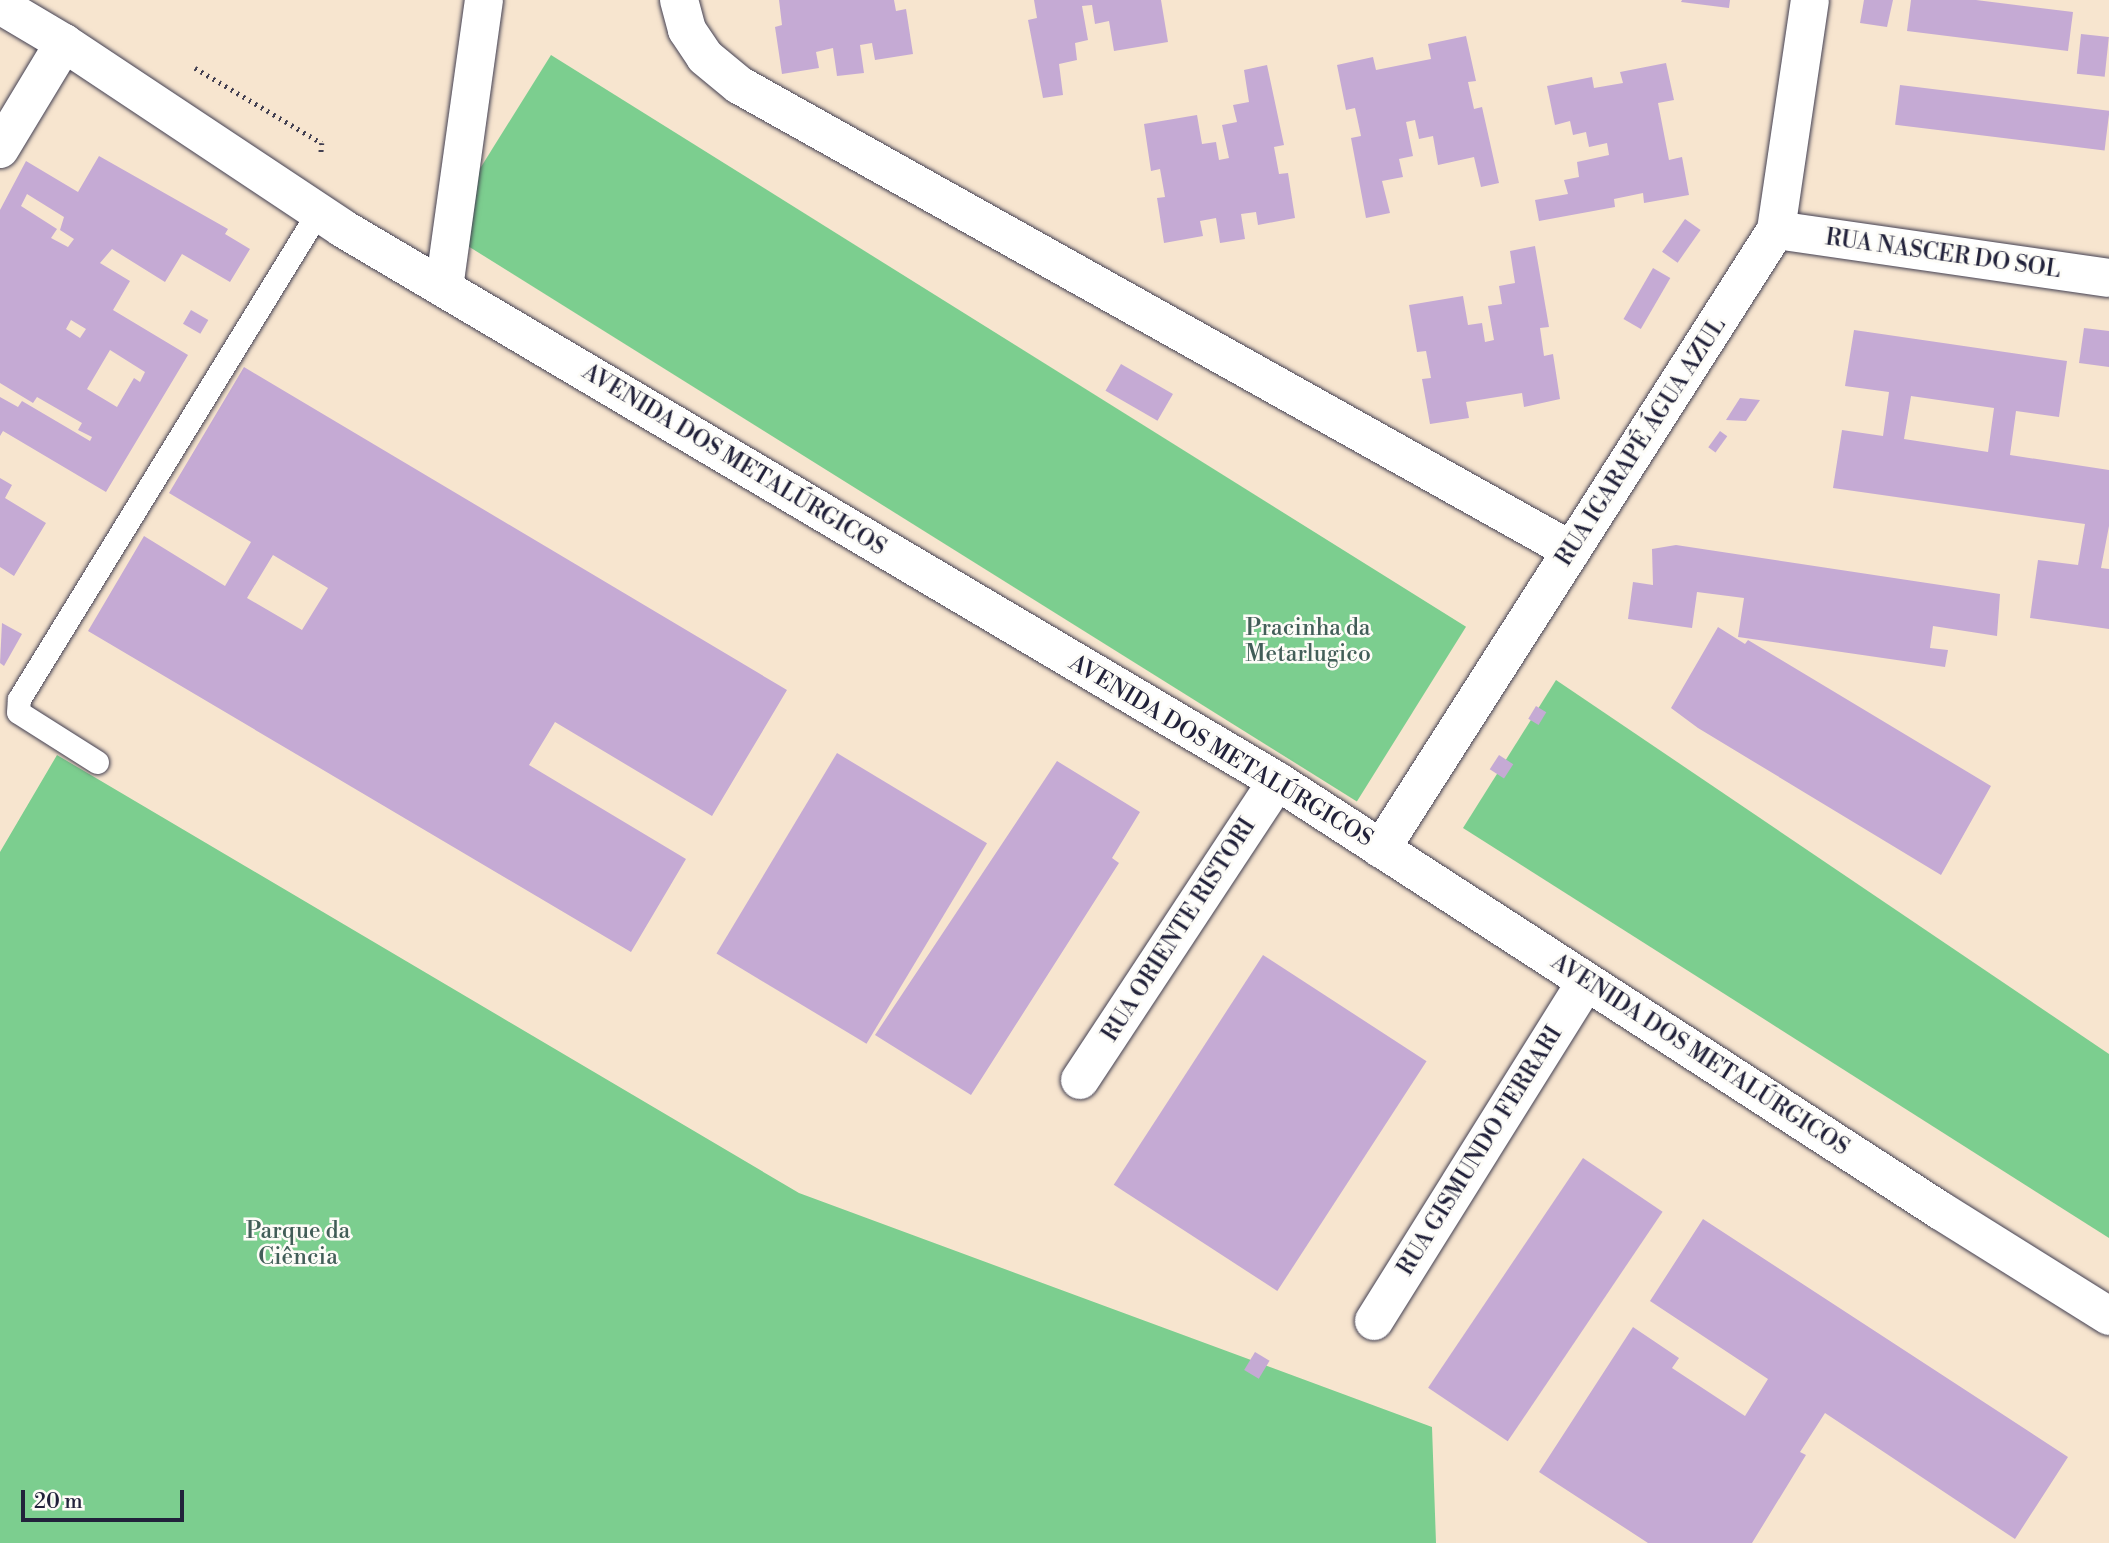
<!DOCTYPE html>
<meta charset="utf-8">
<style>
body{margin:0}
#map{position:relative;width:2109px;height:1543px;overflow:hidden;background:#f7e5cf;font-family:"Libre Bodoni",serif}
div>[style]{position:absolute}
.green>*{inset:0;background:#7cce8f;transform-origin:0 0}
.building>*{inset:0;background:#c5aad4;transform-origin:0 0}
.path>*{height:4.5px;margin-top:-2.25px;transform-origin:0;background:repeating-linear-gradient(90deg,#423f51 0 2px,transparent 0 7px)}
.roads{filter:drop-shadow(0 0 2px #423f51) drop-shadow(0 0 2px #423f51)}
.service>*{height:23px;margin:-11.5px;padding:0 11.5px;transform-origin:11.5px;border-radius:11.5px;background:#fff}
.minor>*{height:38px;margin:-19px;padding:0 19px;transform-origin:19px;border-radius:19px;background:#fff}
.secondary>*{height:38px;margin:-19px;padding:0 19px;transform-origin:19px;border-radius:19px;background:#fff}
span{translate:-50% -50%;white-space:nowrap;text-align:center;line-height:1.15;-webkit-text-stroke:5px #fdfcf7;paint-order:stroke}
.street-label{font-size:23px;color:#22223b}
.park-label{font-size:23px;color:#425e58}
.scale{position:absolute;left:21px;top:1490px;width:163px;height:32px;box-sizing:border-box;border:4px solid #22223b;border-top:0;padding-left:9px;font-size:21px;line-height:24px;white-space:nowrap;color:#22223b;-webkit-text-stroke:5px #fdfcf7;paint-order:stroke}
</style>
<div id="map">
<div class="green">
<div style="left:551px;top:55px;width:1079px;height:206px;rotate:32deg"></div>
<div style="clip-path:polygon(1556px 680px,2109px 1054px,2109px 1238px,1463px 828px)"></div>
<div style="clip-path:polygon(57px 755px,799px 1193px,1432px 1427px,1436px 1543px,0 1543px,0 852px)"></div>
</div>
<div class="building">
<div style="clip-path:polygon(779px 0,894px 0,896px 11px,906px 9px,913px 54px,875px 60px,872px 43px,860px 45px,864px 73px,837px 76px,833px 48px,816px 52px,819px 68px,782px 74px,775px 27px,782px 25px)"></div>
<div style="clip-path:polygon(1034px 0,1161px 0,1168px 42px,1114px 51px,1109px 21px,1095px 24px,1092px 5px,1082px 6px,1088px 40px,1075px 43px,1077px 60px,1059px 64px,1063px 95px,1043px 98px,1028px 20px,1037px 18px)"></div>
<div style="clip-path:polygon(1682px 0,1730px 0,1729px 8px,1681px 2px)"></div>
<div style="clip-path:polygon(1864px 0,1893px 0,1887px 27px,1860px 23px)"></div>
<div style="clip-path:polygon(1911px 0,1976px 0,2073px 12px,2068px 51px,1907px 31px)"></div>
<div style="left:2081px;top:34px;width:28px;height:40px;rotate:6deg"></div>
<div style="clip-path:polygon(1466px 36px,1476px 81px,1468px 82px,1474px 109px,1482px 107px,1499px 183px,1481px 187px,1474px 157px,1438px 165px,1433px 136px,1419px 139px,1415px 120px,1406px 122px,1413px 156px,1399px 159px,1403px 177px,1382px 181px,1390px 213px,1366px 218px,1351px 138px,1361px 136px,1355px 108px,1346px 110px,1337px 65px,1373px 57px,1376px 70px,1431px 59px,1428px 44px)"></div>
<div style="clip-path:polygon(1666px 63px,1674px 100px,1658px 103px,1669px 160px,1682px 157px,1689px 195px,1644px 203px,1643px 193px,1614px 199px,1615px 207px,1539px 221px,1535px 200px,1568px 194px,1564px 180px,1579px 177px,1577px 162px,1609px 155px,1607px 143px,1589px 147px,1586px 132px,1573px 135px,1570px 121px,1555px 125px,1547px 86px,1592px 77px,1594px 88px,1623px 83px,1620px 72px)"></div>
<div style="clip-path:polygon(1267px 65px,1284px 145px,1274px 147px,1279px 174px,1288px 173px,1295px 218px,1258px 225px,1256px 212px,1241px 214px,1245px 239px,1220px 243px,1216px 218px,1200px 221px,1203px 236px,1164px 243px,1157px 198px,1165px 197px,1160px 169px,1151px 171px,1144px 124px,1197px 115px,1202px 144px,1216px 142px,1219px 160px,1229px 158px,1222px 125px,1237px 122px,1233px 105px,1249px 102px,1244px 70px)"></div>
<div style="left:1900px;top:85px;width:211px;height:40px;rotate:7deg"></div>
<div style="clip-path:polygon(evenodd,99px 156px,228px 229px,225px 234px,250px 249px,230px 282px,182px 254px,165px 282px,112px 249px,100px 263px,130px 281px,113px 310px,188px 355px,106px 492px,3px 431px,0 436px,0 397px,18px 407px,22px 401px,90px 441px,92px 437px,78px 430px,82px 423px,37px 397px,33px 403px,0 383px,0 210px,26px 161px,78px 192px,99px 156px,27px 194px,64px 217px,60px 230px,74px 239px,68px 247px,51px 238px,57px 229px,21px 206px,27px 194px,99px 156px,71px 320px,86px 329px,80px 338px,66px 329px,71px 320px,99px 156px,110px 350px,145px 372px,140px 382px,134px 378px,117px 407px,87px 389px,110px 350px)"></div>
<div style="left:1685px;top:219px;width:19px;height:40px;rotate:35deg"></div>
<div style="clip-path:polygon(1535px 246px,1549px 327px,1540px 328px,1544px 356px,1553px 354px,1560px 399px,1524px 407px,1522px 393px,1466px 402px,1469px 418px,1430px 424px,1422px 379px,1431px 378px,1426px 351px,1417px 352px,1409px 305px,1463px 296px,1468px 325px,1482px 323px,1485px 342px,1494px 340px,1488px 306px,1502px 304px,1499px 286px,1515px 283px,1510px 251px)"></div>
<div style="left:1653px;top:268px;width:20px;height:59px;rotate:30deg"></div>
<div style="left:191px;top:310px;width:20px;height:16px;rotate:30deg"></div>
<div style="clip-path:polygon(2084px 328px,2109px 331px,2109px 367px,2079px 363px)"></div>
<div style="clip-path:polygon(evenodd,1854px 330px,2067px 361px,2059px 417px,2016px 411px,2010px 455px,2109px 470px,2109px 526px,2101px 568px,2109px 569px,2109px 629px,2030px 618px,2038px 560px,2078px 565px,2085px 524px,1833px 488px,1842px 430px,1883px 436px,1889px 392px,1845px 386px,1854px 330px,1911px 396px,1994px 408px,1988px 452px,1904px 439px,1911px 396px)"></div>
<div style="left:1121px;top:364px;width:60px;height:31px;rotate:30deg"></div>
<div style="clip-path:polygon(evenodd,244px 367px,787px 690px,712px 816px,555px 722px,529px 765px,686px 859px,631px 952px,88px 631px,144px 536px,225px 586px,251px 542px,169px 493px,244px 367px,273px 555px,328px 588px,302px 630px,247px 598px,273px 555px)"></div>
<div style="clip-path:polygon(1740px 398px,1760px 400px,1746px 421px,1726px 420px)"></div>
<div style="left:1720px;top:431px;width:9px;height:20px;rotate:36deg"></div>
<div style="clip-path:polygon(0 478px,12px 485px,5px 498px,46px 523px,14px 576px,0 567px)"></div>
<div style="clip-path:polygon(1676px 545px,2000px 594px,1997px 636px,1933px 626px,1930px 648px,1948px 650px,1945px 667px,1738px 637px,1744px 598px,1697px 592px,1692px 628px,1628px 619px,1633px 582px,1653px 585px,1652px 549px)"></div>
<div style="clip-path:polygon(2px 623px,22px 634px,4px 666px,0 663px)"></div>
<div style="clip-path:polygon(1718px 627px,1745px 644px,1748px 640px,1991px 786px,1941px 875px,1698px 728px,1671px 708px)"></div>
<div style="left:1536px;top:706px;width:12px;height:15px;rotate:31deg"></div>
<div style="left:837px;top:753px;width:175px;height:234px;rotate:31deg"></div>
<div style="left:1499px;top:755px;width:17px;height:17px;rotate:33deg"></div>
<div style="clip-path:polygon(1057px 761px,1140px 812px,1112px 858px,1119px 863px,971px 1095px,875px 1035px)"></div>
<div style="left:1263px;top:955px;width:195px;height:274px;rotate:33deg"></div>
<div style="left:1583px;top:1158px;width:96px;height:277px;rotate:34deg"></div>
<div style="clip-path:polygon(1703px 1219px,2068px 1457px,2015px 1539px,1825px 1413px,1800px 1452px,1806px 1455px,1752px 1543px,1648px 1543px,1539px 1472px,1633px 1327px,1679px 1358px,1672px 1368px,1745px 1416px,1768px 1379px,1650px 1301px)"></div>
<div style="left:1255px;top:1352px;width:17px;height:21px;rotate:31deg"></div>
</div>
<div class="path">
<div style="left:195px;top:68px;width:147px;rotate:30.6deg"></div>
<div style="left:322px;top:143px;width:12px;rotate:95deg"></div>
</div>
<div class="roads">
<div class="service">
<div style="left:97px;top:762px;width:93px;rotate:-147.7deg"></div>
<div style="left:18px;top:712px;width:13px;rotate:-86deg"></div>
<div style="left:19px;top:699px;width:571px;rotate:-58.45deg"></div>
</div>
<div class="minor">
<div style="left:679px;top:0;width:31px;rotate:75deg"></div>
<div style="left:687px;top:30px;width:32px;rotate:56deg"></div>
<div style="left:705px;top:57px;width:44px;rotate:39.5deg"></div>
<div style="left:739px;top:85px;width:954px;rotate:29.22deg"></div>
<div style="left:0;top:149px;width:124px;rotate:-58.9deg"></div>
<div style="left:1776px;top:230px;width:336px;rotate:8.2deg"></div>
<div style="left:444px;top:288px;width:291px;rotate:-82.1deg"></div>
<div style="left:1381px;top:849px;width:734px;rotate:-57.46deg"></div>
<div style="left:1776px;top:230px;width:232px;rotate:-81.6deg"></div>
<div style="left:1080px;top:1080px;width:358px;rotate:-56.6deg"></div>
<div style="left:1374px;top:1321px;width:400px;rotate:-58deg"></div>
</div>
<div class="secondary">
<div style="left:0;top:5px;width:74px;rotate:30.7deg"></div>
<div style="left:64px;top:43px;width:334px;rotate:33.6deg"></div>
<div style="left:342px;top:228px;width:1086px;rotate:30.6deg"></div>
<div style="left:1277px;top:781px;width:791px;rotate:32.93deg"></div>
<div style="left:1941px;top:1211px;width:198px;rotate:32deg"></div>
</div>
</div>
<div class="street-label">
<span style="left:1943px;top:254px;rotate:8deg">RUA NASCER DO SOL</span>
<span style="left:1641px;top:442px;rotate:-57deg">RUA IGARAPÉ ÁGUA AZUL</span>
<span style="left:734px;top:460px;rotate:31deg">AVENIDA DOS METALÚRGICOS</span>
<span style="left:1221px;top:751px;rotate:31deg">AVENIDA DOS METALÚRGICOS</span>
<span style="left:1179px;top:930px;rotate:-57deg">RUA ORIENTE RISTORI</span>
<span style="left:1700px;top:1055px;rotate:33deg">AVENIDA DOS METALÚRGICOS</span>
<span style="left:1480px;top:1151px;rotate:-58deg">RUA GISMUNDO FERRARI</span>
</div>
<div class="park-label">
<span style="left:1308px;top:641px">Pracinha da<br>Metarlugico</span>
<span style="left:298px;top:1244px">Parque da<br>Ciência</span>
</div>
<div class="scale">20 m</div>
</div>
